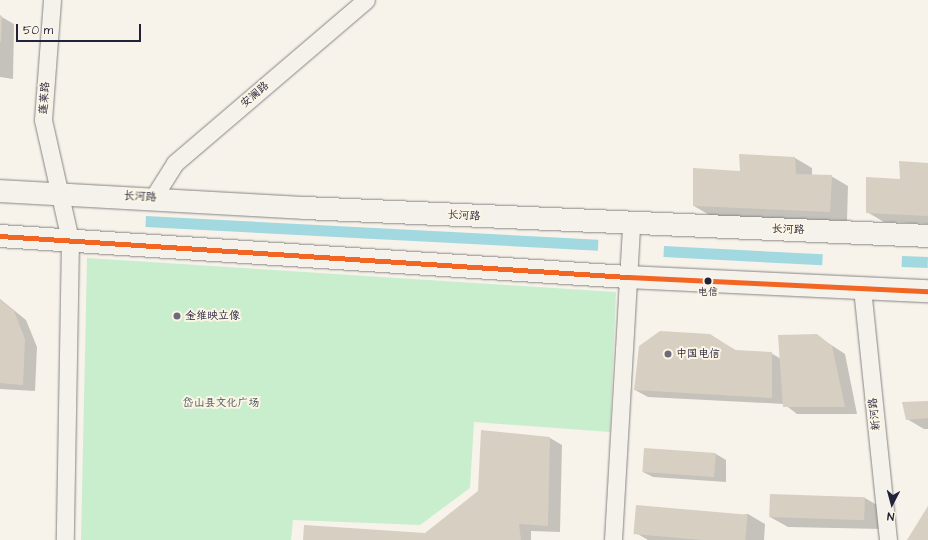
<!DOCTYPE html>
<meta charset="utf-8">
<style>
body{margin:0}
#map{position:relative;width:928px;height:540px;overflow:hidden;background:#f7f3ea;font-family:"Architects Daughter","LXGW WenKai TC",sans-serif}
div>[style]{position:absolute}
.green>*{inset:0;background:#c9eecd}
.water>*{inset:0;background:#a2d8df;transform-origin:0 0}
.shadow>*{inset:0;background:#0003}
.building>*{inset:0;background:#d8cfc3;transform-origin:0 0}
.roads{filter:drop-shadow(0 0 1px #868485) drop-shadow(0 0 1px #868485)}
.minor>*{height:17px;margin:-8.5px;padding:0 8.5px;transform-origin:8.5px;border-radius:8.5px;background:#f5f2ec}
.major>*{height:22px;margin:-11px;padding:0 11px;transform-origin:11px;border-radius:11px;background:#f5f2ec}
.bus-1>*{height:5px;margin:-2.5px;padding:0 2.5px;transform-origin:2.5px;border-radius:2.5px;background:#f26522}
.dots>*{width:11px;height:11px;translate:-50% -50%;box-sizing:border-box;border:2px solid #fcf5e5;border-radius:50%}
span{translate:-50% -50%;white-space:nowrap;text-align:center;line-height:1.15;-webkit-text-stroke:4px #fcf5e5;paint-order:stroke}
.bus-label{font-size:10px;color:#22223b}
.street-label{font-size:11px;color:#22223b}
.poi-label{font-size:11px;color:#22223b}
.left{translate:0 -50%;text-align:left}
.park-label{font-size:11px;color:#42545a}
.north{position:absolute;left:872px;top:484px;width:40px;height:40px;-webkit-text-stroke:3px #fcf5e5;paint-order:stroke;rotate:186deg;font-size:11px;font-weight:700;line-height:16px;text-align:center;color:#22223b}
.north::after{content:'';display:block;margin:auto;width:14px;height:18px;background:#22223b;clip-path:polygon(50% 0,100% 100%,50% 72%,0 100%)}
.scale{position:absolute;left:16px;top:24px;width:125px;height:18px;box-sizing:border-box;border:2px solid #22223b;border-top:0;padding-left:5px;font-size:12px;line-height:14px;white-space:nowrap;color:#22223b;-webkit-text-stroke:3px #fcf5e5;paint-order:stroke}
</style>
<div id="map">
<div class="green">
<div style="clip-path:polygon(87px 258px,616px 292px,610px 432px,474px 422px,470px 488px,420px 525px,293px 520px,291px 540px,81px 540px)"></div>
</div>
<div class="water">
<div style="left:146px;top:216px;width:453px;height:11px;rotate:3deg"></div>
<div style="left:664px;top:246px;width:159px;height:11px;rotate:3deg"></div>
<div style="left:902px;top:256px;width:26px;height:11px;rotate:2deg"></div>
</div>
<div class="shadow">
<div style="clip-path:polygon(0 16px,14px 24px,13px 79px,0 77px)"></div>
<div style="clip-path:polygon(795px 158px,812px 168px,812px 175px,831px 176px,848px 186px,847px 221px,711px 216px,694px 206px,741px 172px)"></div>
<div style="clip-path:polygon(928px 164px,928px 224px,884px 222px,867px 212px)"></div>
<div style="clip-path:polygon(0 299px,26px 320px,37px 347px,35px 391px,0 389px)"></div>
<div style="clip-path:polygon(710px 335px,737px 351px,771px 353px,781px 359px,816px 335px,845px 354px,857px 414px,797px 414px,784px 404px,648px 397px,635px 390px)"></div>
<div style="clip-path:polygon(928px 402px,928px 429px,924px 429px,907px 419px)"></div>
<div style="clip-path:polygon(550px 438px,562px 445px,560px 532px,531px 531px,531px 540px,304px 540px,426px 534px)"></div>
<div style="clip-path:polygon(716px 454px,726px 460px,726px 482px,653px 477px,643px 472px)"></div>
<div style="clip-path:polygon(771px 495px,865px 498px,882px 508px,883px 529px,788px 527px,770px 517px)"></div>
<div style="clip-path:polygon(748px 514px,765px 524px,764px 540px,648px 540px,636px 533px)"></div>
</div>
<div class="building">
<div style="clip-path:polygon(0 15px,2px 16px,1px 42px,0 42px)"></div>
<div style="clip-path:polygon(739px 154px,795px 157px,796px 174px,832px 175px,830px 212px,693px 206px,693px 168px,740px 171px)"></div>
<div style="clip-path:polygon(899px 161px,928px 163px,928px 216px,866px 213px,866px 177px,900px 179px)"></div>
<div style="clip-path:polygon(0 300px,14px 311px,25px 339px,23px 385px,0 383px)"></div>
<div style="clip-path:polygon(660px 331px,710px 334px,735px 350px,772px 352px,772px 398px,634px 390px,639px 346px)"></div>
<div style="clip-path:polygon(817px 334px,832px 346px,845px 407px,783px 407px,778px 335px)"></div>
<div style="clip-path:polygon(928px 401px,928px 418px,906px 420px,902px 402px)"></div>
<div style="clip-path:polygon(481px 430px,550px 437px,548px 526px,519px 524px,521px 540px,303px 540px,304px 525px,425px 533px,478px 491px)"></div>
<div style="left:644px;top:448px;width:72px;height:24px;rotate:4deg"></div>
<div style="left:770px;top:494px;width:95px;height:23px;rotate:2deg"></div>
<div style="left:636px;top:505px;width:112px;height:29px;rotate:5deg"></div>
<div style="clip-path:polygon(928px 506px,928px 540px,907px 540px)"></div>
</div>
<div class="roads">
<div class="minor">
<div style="left:52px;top:0;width:120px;rotate:94.3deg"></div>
<div style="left:43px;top:120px;width:123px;rotate:77.3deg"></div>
<div style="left:70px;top:240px;width:300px;rotate:91deg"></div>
<div style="left:153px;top:198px;width:41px;rotate:-57.8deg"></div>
<div style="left:175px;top:163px;width:251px;rotate:-40.5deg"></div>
<div style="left:862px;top:288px;width:253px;rotate:84.1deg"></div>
<div style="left:613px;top:540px;width:317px;rotate:-86.7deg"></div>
</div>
<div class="major">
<div style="left:0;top:191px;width:305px;rotate:3.2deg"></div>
<div style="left:305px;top:208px;width:624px;rotate:2.57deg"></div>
<div style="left:0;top:236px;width:629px;rotate:3.74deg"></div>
<div style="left:628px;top:277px;width:300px;rotate:2.7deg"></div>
</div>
</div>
<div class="bus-1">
<div style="left:0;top:236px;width:629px;rotate:3.74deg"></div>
<div style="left:628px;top:277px;width:300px;rotate:2.7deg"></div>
</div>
<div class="dots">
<div style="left:708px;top:281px;background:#22223b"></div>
<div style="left:177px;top:316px;background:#6d6b78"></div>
<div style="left:668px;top:354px;background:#6d6b78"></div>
</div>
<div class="bus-label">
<span style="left:708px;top:293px">电信</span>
</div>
<div class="street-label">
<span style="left:255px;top:95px;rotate:-41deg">安澜路</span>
<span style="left:45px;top:98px;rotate:-86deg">蓬莱路</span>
<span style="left:140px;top:197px;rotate:3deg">长河路</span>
<span style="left:464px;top:216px;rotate:3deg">长河路</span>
<span style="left:788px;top:230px;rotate:2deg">长河路</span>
<span style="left:875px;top:414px;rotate:-96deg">新河路</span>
</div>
<div class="poi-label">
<span class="left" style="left:185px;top:316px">金维映立像</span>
<span class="left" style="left:676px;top:354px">中国电信</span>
</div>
<div class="park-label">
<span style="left:221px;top:403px">岱山县文化广场</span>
</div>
<div class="north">N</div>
<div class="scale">50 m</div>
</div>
